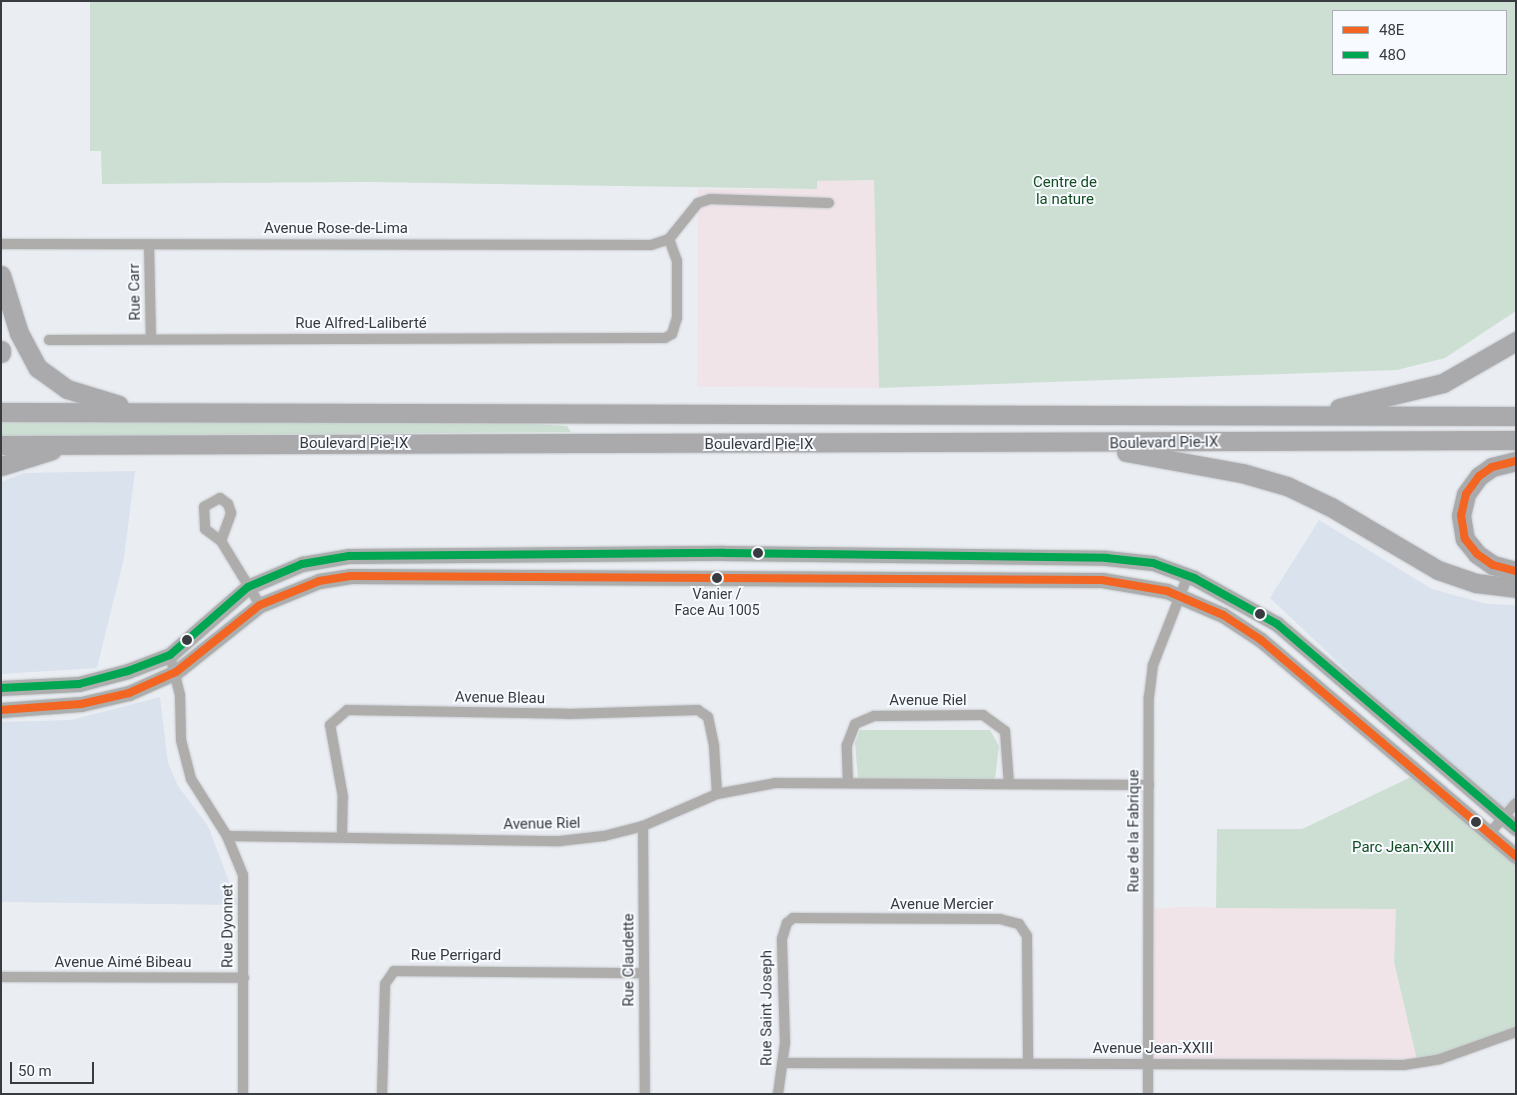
<!DOCTYPE html>
<meta charset="utf-8">
<style>
body{margin:0}
#map{position:relative;width:1517px;height:1095px;overflow:hidden;background:#eaeef3;font-family:Roboto,sans-serif}
div>[style]{position:absolute}
.built>*{inset:0;background:#dae2ee}
.education>*{inset:0;background:#f0e4e9}
.green>*{inset:0;background:#ccdfd2}
.roads{filter:drop-shadow(0 0 1px #c7cace) drop-shadow(0 0 1px #c7cace)}
.street>*{height:10px;margin:-5px;padding:0 5px;transform-origin:5px;border-radius:5px;background:#aeadac}
.secondary>*{height:15px;margin:-7.5px;padding:0 7.5px;transform-origin:7.5px;border-radius:7.5px;background:#acadad}
.highway>*{height:19px;margin:-9.5px;padding:0 9.5px;transform-origin:9.5px;border-radius:9.5px;background:#aaaaac}
.bus-1>*{height:8px;margin:-4px;padding:0 4px;transform-origin:4px;border-radius:4px;background:#f26522}
.bus-2>*{height:8px;margin:-4px;padding:0 4px;transform-origin:4px;border-radius:4px;background:#00a651}
.dots>*{width:14px;height:14px;translate:-50% -50%;box-sizing:border-box;border:2px solid #f7fafe;border-radius:50%}
span{translate:-50% -50%;white-space:nowrap;text-align:center;line-height:1.15;-webkit-text-stroke:4px #f7fafe;paint-order:stroke}
.bus-label{font-size:14px;color:#383b3f}
.park-label{font-size:15px;color:#144d21}
.street-label{font-size:15px;color:#383b3f}
.frame{position:absolute;inset:0;border:2px solid #383b3f;pointer-events:none}
.legend{position:absolute;left:1332px;top:10px;width:175px;height:65px;box-sizing:border-box;background:#f7fafe;border:1px solid #abaeb2;margin:0;padding:6px 9px;list-style:none;font-size:15px;color:#383b3f}
.legend li{display:flex;align-items:center;gap:10px;height:25px}
.legend b{width:25px;border:1px solid #abaeb2}
.scale{position:absolute;left:10px;top:1062px;width:84px;height:22px;box-sizing:border-box;border:2px solid #383b3f;border-top:0;padding-left:6px;font-size:15px;line-height:18px;white-space:nowrap;color:#383b3f;-webkit-text-stroke:4px #f7fafe;paint-order:stroke}
</style>
<div id="map">
<div class="built">
<div style="clip-path:polygon(135px 471px,124px 558px,97px 668px,1px 674px,1px 482px,24px 473px)"></div>
<div style="clip-path:polygon(1319px 520px,1432px 589px,1487px 604px,1516px 605px,1516px 803px,1503px 818px,1270px 598px)"></div>
<div style="clip-path:polygon(160px 697px,168px 763px,178px 786px,208px 826px,238px 905px,1px 902px,1px 722px,71px 720px)"></div>
</div>
<div class="education">
<div style="clip-path:polygon(874px 180px,879px 388px,697px 387px,698px 189px,816px 189px,817px 181px)"></div>
<div style="clip-path:polygon(1180px 907px,1397px 909px,1394px 962px,1417px 1060px,1148px 1063px,1152px 909px)"></div>
</div>
<div class="green">
<div style="clip-path:polygon(evenodd,90px 1px,1516px 1px,1516px 311px,1445px 358px,1397px 370px,879px 388px,874px 180px,817px 181px,817px 189px,369px 182px,102px 184px,101px 151px,90px 151px,90px 1px,1506px 11px,1506px 74px,1333px 74px,1333px 11px,1506px 11px)"></div>
<div style="clip-path:polygon(1px 420px,498px 422px,567px 426px,571px 432px,1px 436px)"></div>
<div style="clip-path:polygon(860px 730px,990px 730px,999px 746px,995px 778px,988px 781px,858px 779px,855px 743px)"></div>
<div style="clip-path:polygon(1411px 777px,1516px 861px,1516px 1030px,1504px 1038px,1417px 1060px,1394px 962px,1396px 909px,1216px 908px,1217px 829px,1302px 829px)"></div>
</div>
<div class="roads">
<div class="street">
<div style="left:669px;top:239px;width:46px;rotate:-51.1deg"></div>
<div style="left:698px;top:203px;width:13px;rotate:-18deg"></div>
<div style="left:710px;top:199px;width:119px;rotate:1.9deg"></div>
<div style="left:1px;top:244px;width:650px;rotate:0.09deg"></div>
<div style="left:651px;top:245px;width:19px;rotate:-18deg"></div>
<div style="left:149px;top:245px;width:94px;rotate:88.8deg"></div>
<div style="left:49px;top:340px;width:616px;rotate:-0.19deg"></div>
<div style="left:665px;top:338px;width:8px;rotate:-30deg"></div>
<div style="left:672px;top:334px;width:17px;rotate:-73deg"></div>
<div style="left:677px;top:318px;width:57px;rotate:-90deg"></div>
<div style="left:677px;top:261px;width:23px;rotate:-110deg"></div>
<div style="left:221px;top:541px;width:30px;rotate:-70deg"></div>
<div style="left:231px;top:513px;width:9px;rotate:-108deg"></div>
<div style="left:228px;top:504px;width:10px;rotate:-143deg"></div>
<div style="left:220px;top:498px;width:18px;rotate:151deg"></div>
<div style="left:204px;top:507px;width:22px;rotate:87deg"></div>
<div style="left:205px;top:529px;width:20px;rotate:37deg"></div>
<div style="left:221px;top:541px;width:75px;rotate:58.6deg"></div>
<div style="left:170px;top:655px;width:41px;rotate:76deg"></div>
<div style="left:180px;top:695px;width:45px;rotate:88.7deg"></div>
<div style="left:181px;top:740px;width:40px;rotate:75.6deg"></div>
<div style="left:191px;top:779px;width:67px;rotate:57.7deg"></div>
<div style="left:227px;top:836px;width:42px;rotate:67.7deg"></div>
<div style="left:243px;top:875px;width:219px;rotate:90deg"></div>
<div style="left:848px;top:783px;width:38px;rotate:-92deg"></div>
<div style="left:847px;top:745px;width:22px;rotate:-69deg"></div>
<div style="left:855px;top:724px;width:21px;rotate:-23deg"></div>
<div style="left:874px;top:716px;width:109px;rotate:-0.5deg"></div>
<div style="left:983px;top:715px;width:27px;rotate:36deg"></div>
<div style="left:1005px;top:731px;width:53px;rotate:85.7deg"></div>
<div style="left:643px;top:826px;width:268px;rotate:89.6deg"></div>
<div style="left:1489px;top:834px;width:41px;rotate:-48.9deg"></div>
<div style="left:227px;top:836px;width:333px;rotate:0.9deg"></div>
<div style="left:560px;top:841px;width:44px;rotate:-6.5deg"></div>
<div style="left:604px;top:836px;width:40px;rotate:-14.4deg"></div>
<div style="left:643px;top:826px;width:81px;rotate:-23.4deg"></div>
<div style="left:717px;top:794px;width:59px;rotate:-10.7deg"></div>
<div style="left:775px;top:783px;width:374px;rotate:0.3deg"></div>
<div style="left:342px;top:836px;width:39px;rotate:-89deg"></div>
<div style="left:343px;top:797px;width:73px;rotate:-100.2deg"></div>
<div style="left:330px;top:725px;width:23px;rotate:-41deg"></div>
<div style="left:347px;top:710px;width:221px;rotate:1deg"></div>
<div style="left:568px;top:714px;width:130px;rotate:-1.8deg"></div>
<div style="left:698px;top:710px;width:12px;rotate:35deg"></div>
<div style="left:708px;top:717px;width:30px;rotate:78deg"></div>
<div style="left:714px;top:746px;width:48px;rotate:86.4deg"></div>
<div style="left:1px;top:977px;width:243px;rotate:0.2deg"></div>
<div style="left:784px;top:1063px;width:620px;rotate:0.18deg"></div>
<div style="left:1404px;top:1065px;width:36px;rotate:-9deg"></div>
<div style="left:1440px;top:1059px;width:81px;rotate:-19.6deg"></div>
<div style="left:382px;top:1094px;width:110px;rotate:-88.4deg"></div>
<div style="left:385px;top:984px;width:16px;rotate:-55deg"></div>
<div style="left:394px;top:971px;width:250px;rotate:0.5deg"></div>
<div style="left:778px;top:1094px;width:51px;rotate:-82.2deg"></div>
<div style="left:785px;top:1043px;width:104px;rotate:-91.7deg"></div>
<div style="left:782px;top:939px;width:17px;rotate:-73deg"></div>
<div style="left:787px;top:923px;width:8px;rotate:-40deg"></div>
<div style="left:793px;top:918px;width:207px;rotate:0.3deg"></div>
<div style="left:1000px;top:919px;width:20px;rotate:15deg"></div>
<div style="left:1019px;top:924px;width:14px;rotate:56deg"></div>
<div style="left:1027px;top:936px;width:127px;rotate:89.5deg"></div>
<div style="left:1148px;top:1094px;width:397px;rotate:-89.9deg"></div>
<div style="left:1149px;top:697px;width:32px;rotate:-83deg"></div>
<div style="left:1153px;top:665px;width:97px;rotate:-68.7deg"></div>
</div>
<div class="secondary">
<div style="left:1px;top:688px;width:78px;rotate:-2.9deg"></div>
<div style="left:79px;top:684px;width:51px;rotate:-14.9deg"></div>
<div style="left:128px;top:671px;width:45px;rotate:-20.9deg"></div>
<div style="left:170px;top:655px;width:103px;rotate:-41.1deg"></div>
<div style="left:248px;top:587px;width:59px;rotate:-23.1deg"></div>
<div style="left:302px;top:564px;width:48px;rotate:-9.7deg"></div>
<div style="left:349px;top:556px;width:375px;rotate:-0.5deg"></div>
<div style="left:724px;top:553px;width:382px;rotate:0.7deg"></div>
<div style="left:1106px;top:558px;width:47px;rotate:6.1deg"></div>
<div style="left:1153px;top:563px;width:44px;rotate:20.1deg"></div>
<div style="left:1194px;top:578px;width:95px;rotate:29deg"></div>
<div style="left:1277px;top:624px;width:314px;rotate:40.5deg"></div>
<div style="left:1px;top:710px;width:80px;rotate:-4.3deg"></div>
<div style="left:81px;top:704px;width:49px;rotate:-12.9deg"></div>
<div style="left:129px;top:693px;width:51px;rotate:-24.1deg"></div>
<div style="left:176px;top:672px;width:107px;rotate:-38.6deg"></div>
<div style="left:260px;top:605px;width:64px;rotate:-22.1deg"></div>
<div style="left:319px;top:581px;width:32px;rotate:-9deg"></div>
<div style="left:351px;top:576px;width:751px;rotate:0.31deg"></div>
<div style="left:1102px;top:580px;width:66px;rotate:9.6deg"></div>
<div style="left:1167px;top:591px;width:61px;rotate:23.2deg"></div>
<div style="left:1223px;top:615px;width:45px;rotate:33.3deg"></div>
<div style="left:1261px;top:640px;width:334px;rotate:40.3deg"></div>
</div>
<div class="highway">
<div style="left:1px;top:275px;width:61px;rotate:72.8deg"></div>
<div style="left:19px;top:333px;width:40px;rotate:62deg"></div>
<div style="left:38px;top:368px;width:36px;rotate:36deg"></div>
<div style="left:67px;top:389px;width:54px;rotate:17.1deg"></div>
<div style="left:1px;top:350px;width:3px;rotate:90deg"></div>
<div style="left:1339px;top:408px;width:107px;rotate:-13.5deg"></div>
<div style="left:1443px;top:383px;width:84px;rotate:-29.9deg"></div>
<div style="left:1px;top:412px;width:1515px;rotate:0.15deg"></div>
<div style="left:1px;top:445px;width:1515px;rotate:-0.19deg"></div>
<div style="left:1126px;top:452px;width:118px;rotate:10.3deg"></div>
<div style="left:1242px;top:473px;width:47px;rotate:16.1deg"></div>
<div style="left:1287px;top:486px;width:49px;rotate:25.5deg"></div>
<div style="left:1331px;top:507px;width:124px;rotate:30.5deg"></div>
<div style="left:1438px;top:570px;width:40px;rotate:18.9deg"></div>
<div style="left:1476px;top:583px;width:40px;rotate:7.1deg"></div>
<div style="left:1516px;top:461px;width:25px;rotate:166deg"></div>
<div style="left:1492px;top:467px;width:16px;rotate:145deg"></div>
<div style="left:1479px;top:476px;width:22px;rotate:126deg"></div>
<div style="left:1466px;top:494px;width:22px;rotate:103deg"></div>
<div style="left:1461px;top:515px;width:24px;rotate:81deg"></div>
<div style="left:1465px;top:539px;width:19px;rotate:51deg"></div>
<div style="left:1477px;top:554px;width:19px;rotate:35deg"></div>
<div style="left:1493px;top:565px;width:24px;rotate:15deg"></div>
<div style="left:1px;top:466px;width:53px;rotate:-17.4deg"></div>
</div>
</div>
<div class="bus-1">
<div style="left:1516px;top:461px;width:25px;rotate:166deg"></div>
<div style="left:1492px;top:467px;width:16px;rotate:145deg"></div>
<div style="left:1479px;top:476px;width:22px;rotate:126deg"></div>
<div style="left:1466px;top:494px;width:22px;rotate:103deg"></div>
<div style="left:1461px;top:515px;width:24px;rotate:81deg"></div>
<div style="left:1465px;top:539px;width:19px;rotate:51deg"></div>
<div style="left:1477px;top:554px;width:19px;rotate:35deg"></div>
<div style="left:1493px;top:565px;width:24px;rotate:15deg"></div>
<div style="left:1px;top:710px;width:80px;rotate:-4.3deg"></div>
<div style="left:81px;top:704px;width:49px;rotate:-12.9deg"></div>
<div style="left:129px;top:693px;width:51px;rotate:-24.1deg"></div>
<div style="left:176px;top:672px;width:107px;rotate:-38.6deg"></div>
<div style="left:260px;top:605px;width:64px;rotate:-22.1deg"></div>
<div style="left:319px;top:581px;width:32px;rotate:-9deg"></div>
<div style="left:351px;top:576px;width:751px;rotate:0.31deg"></div>
<div style="left:1102px;top:580px;width:66px;rotate:9.6deg"></div>
<div style="left:1167px;top:591px;width:61px;rotate:23.2deg"></div>
<div style="left:1223px;top:615px;width:45px;rotate:33.3deg"></div>
<div style="left:1261px;top:640px;width:334px;rotate:40.3deg"></div>
</div>
<div class="bus-2">
<div style="left:1px;top:688px;width:78px;rotate:-2.9deg"></div>
<div style="left:79px;top:684px;width:51px;rotate:-14.9deg"></div>
<div style="left:128px;top:671px;width:45px;rotate:-20.9deg"></div>
<div style="left:170px;top:655px;width:103px;rotate:-41.1deg"></div>
<div style="left:248px;top:587px;width:59px;rotate:-23.1deg"></div>
<div style="left:302px;top:564px;width:48px;rotate:-9.7deg"></div>
<div style="left:349px;top:556px;width:375px;rotate:-0.5deg"></div>
<div style="left:724px;top:553px;width:382px;rotate:0.7deg"></div>
<div style="left:1106px;top:558px;width:47px;rotate:6.1deg"></div>
<div style="left:1153px;top:563px;width:44px;rotate:20.1deg"></div>
<div style="left:1194px;top:578px;width:95px;rotate:29deg"></div>
<div style="left:1277px;top:624px;width:314px;rotate:40.5deg"></div>
</div>
<div class="dots">
<div style="left:758px;top:553px;background:#383b3f"></div>
<div style="left:717px;top:578px;background:#383b3f"></div>
<div style="left:1260px;top:614px;background:#383b3f"></div>
<div style="left:187px;top:640px;background:#383b3f"></div>
<div style="left:1476px;top:822px;background:#383b3f"></div>
</div>
<div class="bus-label">
<span style="left:717px;top:602px">Vanier /<br>Face Au 1005</span>
</div>
<div class="park-label">
<span style="left:1065px;top:191px">Centre de<br>la nature</span>
<span style="left:1403px;top:848px">Parc Jean-XXIII</span>
</div>
<div class="street-label">
<span style="left:336px;top:229px">Avenue Rose-de-Lima</span>
<span style="left:135px;top:292px;rotate:-91deg">Rue Carr</span>
<span style="left:361px;top:324px">Rue Alfred-Laliberté</span>
<span style="left:1164px;top:443px;rotate:-1deg">Boulevard Pie-IX</span>
<span style="left:354px;top:444px">Boulevard Pie-IX</span>
<span style="left:759px;top:445px">Boulevard Pie-IX</span>
<span style="left:500px;top:698px;rotate:1deg">Avenue Bleau</span>
<span style="left:928px;top:701px">Avenue Riel</span>
<span style="left:542px;top:824px;rotate:-1deg">Avenue Riel</span>
<span style="left:1134px;top:831px;rotate:-90deg">Rue de la Fabrique</span>
<span style="left:942px;top:905px">Avenue Mercier</span>
<span style="left:228px;top:926px;rotate:-90deg">Rue Dyonnet</span>
<span style="left:456px;top:956px">Rue Perrigard</span>
<span style="left:629px;top:960px;rotate:-90deg">Rue Claudette</span>
<span style="left:123px;top:963px">Avenue Aimé Bibeau</span>
<span style="left:767px;top:1008px;rotate:-90deg">Rue Saint Joseph</span>
<span style="left:1153px;top:1049px">Avenue Jean-XXIII</span>
</div>
<div class="frame"></div>
<ul class="legend">
<li><b style="height:6px;background:#f26522"></b>48E</li>
<li><b style="height:6px;background:#00a651"></b>48O</li>
</ul>
<div class="scale">50 m</div>
</div>
